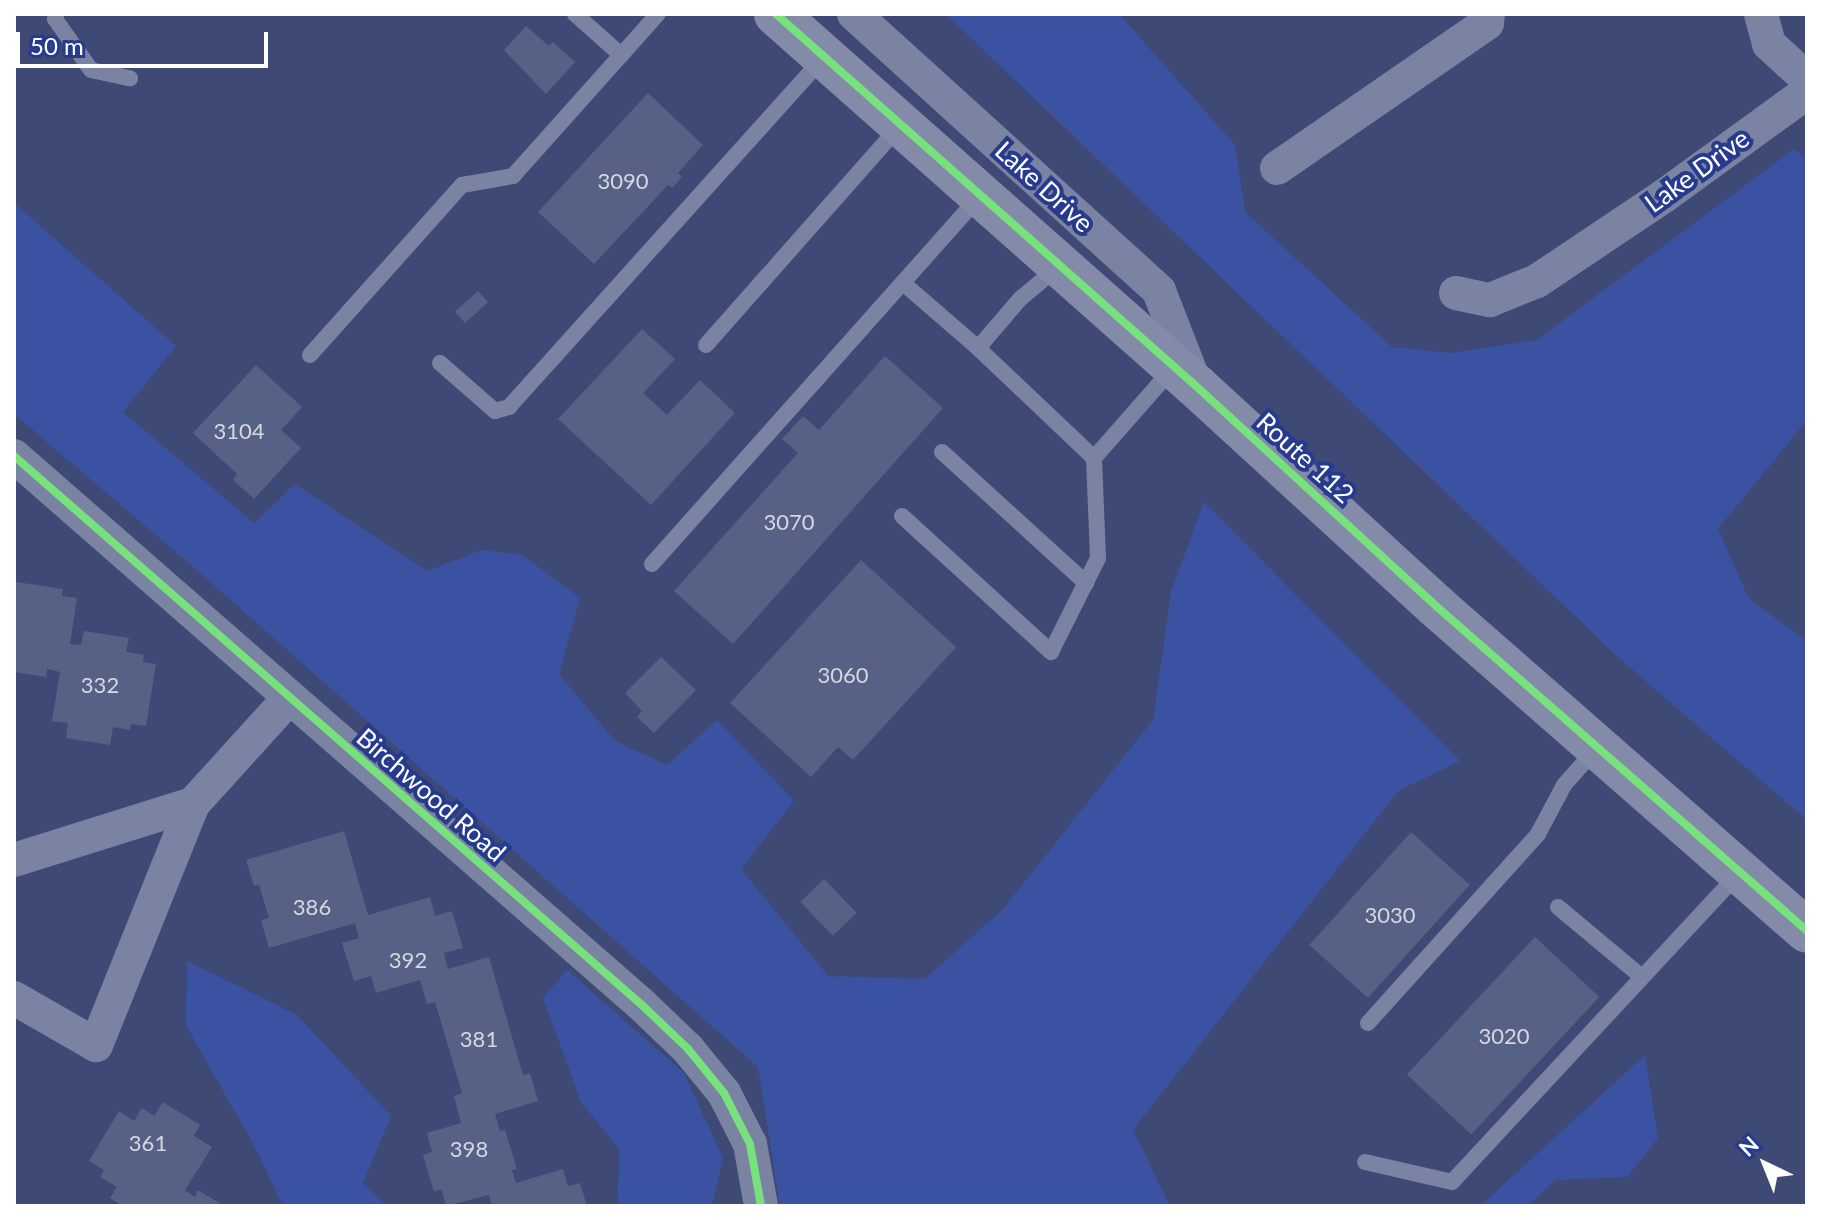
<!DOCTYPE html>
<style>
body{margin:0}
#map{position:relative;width:1821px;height:1220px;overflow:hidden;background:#3e4976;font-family:Lato,sans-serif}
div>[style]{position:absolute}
.green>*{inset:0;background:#3b52a3}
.building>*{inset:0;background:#576185;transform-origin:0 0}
.lane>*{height:16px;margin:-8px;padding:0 8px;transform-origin:8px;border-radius:8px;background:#7a83a2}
.street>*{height:34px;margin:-17px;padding:0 17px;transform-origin:17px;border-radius:17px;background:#7a83a2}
.primary>*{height:44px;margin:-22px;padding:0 22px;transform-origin:22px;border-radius:22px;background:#848ba9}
.cycleway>*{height:8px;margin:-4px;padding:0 4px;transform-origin:4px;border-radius:4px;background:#77e17e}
span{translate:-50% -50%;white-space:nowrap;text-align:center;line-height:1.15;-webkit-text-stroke:8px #263b8e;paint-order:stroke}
.number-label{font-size:22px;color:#d5d8e0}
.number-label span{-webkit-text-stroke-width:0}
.street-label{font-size:26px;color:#fff}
.frame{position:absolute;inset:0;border:16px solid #fff;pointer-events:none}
.north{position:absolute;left:1725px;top:1124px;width:80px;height:80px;-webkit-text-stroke:6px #263b8e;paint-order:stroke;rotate:317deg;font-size:22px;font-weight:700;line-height:32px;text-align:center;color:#fff}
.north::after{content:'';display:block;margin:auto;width:28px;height:36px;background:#fff;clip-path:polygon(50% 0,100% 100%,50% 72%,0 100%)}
.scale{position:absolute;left:16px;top:32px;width:252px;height:36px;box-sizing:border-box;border:4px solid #fff;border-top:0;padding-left:10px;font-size:24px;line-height:28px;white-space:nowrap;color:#fff;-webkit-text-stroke:6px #263b8e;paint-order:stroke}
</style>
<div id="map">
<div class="green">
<div style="clip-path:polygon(946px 14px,1119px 14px,1235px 145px,1245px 212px,1392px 347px,1450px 353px,1537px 340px,1794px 149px,1807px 161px,1807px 420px,1718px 529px,1749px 599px,1807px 641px,1807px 820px,1620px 659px)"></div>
<div style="clip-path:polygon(14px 203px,176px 346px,123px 412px,254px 523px,295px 484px,427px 571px,482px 550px,522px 555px,580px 598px,559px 674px,615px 741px,667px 765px,717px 720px,794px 801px,741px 869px,828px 976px,925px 979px,1003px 909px,1153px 720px,1171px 592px,1204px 502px,1460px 761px,1398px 791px,1133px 1130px,1170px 1206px,780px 1206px,758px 1067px,198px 571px,14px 414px)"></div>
<div style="clip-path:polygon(187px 961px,297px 1015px,391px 1116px,363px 1183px,387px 1206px,283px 1206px,256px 1149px,186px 1025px)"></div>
<div style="clip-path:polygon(567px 970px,684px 1073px,723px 1158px,712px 1206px,618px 1206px,619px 1149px,581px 1102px,543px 998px)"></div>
<div style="clip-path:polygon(1645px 1055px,1658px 1138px,1627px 1177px,1555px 1180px,1528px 1206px,1480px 1206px)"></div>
</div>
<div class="building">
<div style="clip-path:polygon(526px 26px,549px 46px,553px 42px,575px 62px,546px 94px,504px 50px)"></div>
<div style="clip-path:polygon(648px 93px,703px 145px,678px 173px,682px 177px,672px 188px,668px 185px,594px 264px,538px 212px)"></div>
<div style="left:478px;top:291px;width:15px;height:31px;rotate:48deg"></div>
<div style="clip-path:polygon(642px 329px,675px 359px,643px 393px,667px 415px,700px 380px,735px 413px,651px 505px,558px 419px)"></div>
<div style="clip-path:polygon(885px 356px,943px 408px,733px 644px,674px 591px,798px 453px,782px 439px,803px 416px,819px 430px)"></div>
<div style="clip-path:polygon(256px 365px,302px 407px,281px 430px,301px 448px,254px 499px,233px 480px,237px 474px,193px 433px)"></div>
<div style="clip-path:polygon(861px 560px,956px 647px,853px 760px,838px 747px,811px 777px,730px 703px)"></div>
<div style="clip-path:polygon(16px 582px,63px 589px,62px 596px,77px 598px,70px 644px,81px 645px,84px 631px,129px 638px,126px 652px,144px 655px,143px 662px,156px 664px,146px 726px,131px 724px,130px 730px,113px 727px,110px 745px,66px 738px,68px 723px,52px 721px,60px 672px,47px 669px,46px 677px,14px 672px)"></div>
<div style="clip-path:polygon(661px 657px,696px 690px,654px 733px,637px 717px,642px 711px,625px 693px)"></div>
<div style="clip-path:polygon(344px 831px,368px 915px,430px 897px,435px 916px,452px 911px,463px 948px,444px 953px,448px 969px,489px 957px,523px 1075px,530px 1073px,538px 1101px,495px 1114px,500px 1131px,505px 1130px,517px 1169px,512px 1170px,516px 1183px,563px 1169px,568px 1186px,580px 1183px,587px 1206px,492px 1206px,489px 1195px,446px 1206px,441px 1189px,434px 1192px,423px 1155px,432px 1152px,427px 1133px,461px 1123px,454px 1096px,462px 1093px,435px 1002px,427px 1004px,420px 980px,376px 993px,371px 976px,354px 981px,342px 943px,359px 938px,355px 923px,269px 948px,261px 920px,269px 918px,259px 885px,254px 886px,246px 860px)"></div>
<div style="left:1411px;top:832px;width:79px;height:152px;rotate:42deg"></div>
<div style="left:824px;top:879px;width:47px;height:33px;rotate:46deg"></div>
<div style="left:1535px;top:937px;width:88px;height:188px;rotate:43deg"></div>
<div style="clip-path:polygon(163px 1102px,200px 1125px,194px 1136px,212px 1147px,185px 1190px,195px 1197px,198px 1190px,224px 1206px,123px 1206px,110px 1198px,117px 1187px,100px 1177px,104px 1170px,89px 1161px,119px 1111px,134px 1121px,142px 1108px,154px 1116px)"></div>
</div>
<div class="lane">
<div style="left:56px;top:14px;width:5px;rotate:101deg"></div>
<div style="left:55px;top:19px;width:62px;rotate:54.8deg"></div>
<div style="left:91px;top:70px;width:40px;rotate:12deg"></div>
<div style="left:575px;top:14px;width:62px;rotate:41.7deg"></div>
<div style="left:903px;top:283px;width:99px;rotate:40.9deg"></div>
<div style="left:978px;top:348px;width:65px;rotate:-49.4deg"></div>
<div style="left:1020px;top:299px;width:50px;rotate:-40.1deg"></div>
<div style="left:706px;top:345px;width:291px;rotate:-48.5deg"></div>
<div style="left:978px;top:348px;width:160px;rotate:43.5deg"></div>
<div style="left:1094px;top:458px;width:120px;rotate:-48.7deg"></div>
<div style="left:310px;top:355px;width:228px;rotate:-48.2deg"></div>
<div style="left:462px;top:185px;width:52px;rotate:-10deg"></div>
<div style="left:513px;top:176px;width:217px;rotate:-48.2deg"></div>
<div style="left:440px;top:363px;width:73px;rotate:41.1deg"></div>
<div style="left:495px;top:411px;width:15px;rotate:-16deg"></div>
<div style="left:509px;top:407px;width:469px;rotate:-48deg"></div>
<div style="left:942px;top:452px;width:195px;rotate:42.3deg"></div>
<div style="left:902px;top:516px;width:202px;rotate:42.4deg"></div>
<div style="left:1051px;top:652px;width:105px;rotate:-63.4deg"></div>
<div style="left:1098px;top:558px;width:100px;rotate:-92.3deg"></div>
<div style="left:652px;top:564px;width:492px;rotate:-48.3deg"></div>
<div style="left:1558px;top:907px;width:109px;rotate:39.8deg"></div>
<div style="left:1368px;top:1023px;width:254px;rotate:-48deg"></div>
<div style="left:1538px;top:834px;width:55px;rotate:-62deg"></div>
<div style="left:1564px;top:785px;width:48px;rotate:-48.4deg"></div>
<div style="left:1365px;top:1162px;width:89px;rotate:12.9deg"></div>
<div style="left:1452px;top:1182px;width:422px;rotate:-47.1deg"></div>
</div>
<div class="street">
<div style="left:854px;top:14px;width:412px;rotate:42.2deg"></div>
<div style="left:1159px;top:291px;width:102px;rotate:68.7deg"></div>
<div style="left:1761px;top:14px;width:31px;rotate:75deg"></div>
<div style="left:1769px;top:44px;width:52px;rotate:42.6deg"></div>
<div style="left:1277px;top:168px;width:255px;rotate:-34.6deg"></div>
<div style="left:1487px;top:23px;width:9px;rotate:-84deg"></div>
<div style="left:1456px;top:293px;width:35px;rotate:12deg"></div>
<div style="left:1490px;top:300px;width:51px;rotate:-22deg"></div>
<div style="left:1537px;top:281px;width:153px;rotate:-33.8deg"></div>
<div style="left:1664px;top:196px;width:177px;rotate:-36deg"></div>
<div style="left:14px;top:456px;width:834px;rotate:41.16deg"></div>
<div style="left:642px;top:1005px;width:64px;rotate:43.7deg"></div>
<div style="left:688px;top:1049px;width:57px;rotate:50.7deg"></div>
<div style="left:724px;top:1093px;width:57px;rotate:63deg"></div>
<div style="left:750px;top:1144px;width:63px;rotate:79.9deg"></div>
<div style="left:193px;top:804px;width:143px;rotate:-47.8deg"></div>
<div style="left:14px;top:860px;width:188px;rotate:-17.4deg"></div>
<div style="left:193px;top:804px;width:260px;rotate:111.9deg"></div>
<div style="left:96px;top:1045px;width:95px;rotate:-150.2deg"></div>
</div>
<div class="primary">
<div style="left:776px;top:14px;width:561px;rotate:41.53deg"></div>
<div style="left:1196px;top:386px;width:326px;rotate:42.5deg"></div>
<div style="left:1436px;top:606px;width:493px;rotate:41.2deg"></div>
</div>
<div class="cycleway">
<div style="left:776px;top:14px;width:561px;rotate:41.53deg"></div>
<div style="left:1196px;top:386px;width:326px;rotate:42.5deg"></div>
<div style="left:1436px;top:606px;width:493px;rotate:41.2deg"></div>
<div style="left:14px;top:456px;width:834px;rotate:41.16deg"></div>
<div style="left:642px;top:1005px;width:64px;rotate:43.7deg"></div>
<div style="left:688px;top:1049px;width:57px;rotate:50.7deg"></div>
<div style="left:724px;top:1093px;width:57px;rotate:63deg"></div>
<div style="left:750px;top:1144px;width:63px;rotate:79.9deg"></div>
</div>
<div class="number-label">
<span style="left:623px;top:181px">3090</span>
<span style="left:239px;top:431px">3104</span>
<span style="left:789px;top:522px">3070</span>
<span style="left:843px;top:675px">3060</span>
<span style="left:100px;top:685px">332</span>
<span style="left:312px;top:907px">386</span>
<span style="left:1390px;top:915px">3030</span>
<span style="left:408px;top:960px">392</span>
<span style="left:1504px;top:1036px">3020</span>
<span style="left:479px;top:1039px">381</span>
<span style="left:148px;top:1143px">361</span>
<span style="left:469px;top:1149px">398</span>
</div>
<div class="street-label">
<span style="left:1697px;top:171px;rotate:-36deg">Lake Drive</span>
<span style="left:1044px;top:187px;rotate:42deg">Lake Drive</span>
<span style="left:1305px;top:458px;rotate:42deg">Route 112</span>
<span style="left:431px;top:795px;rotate:41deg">Birchwood Road</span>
</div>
<div class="frame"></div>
<div class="north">N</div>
<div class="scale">50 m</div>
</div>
